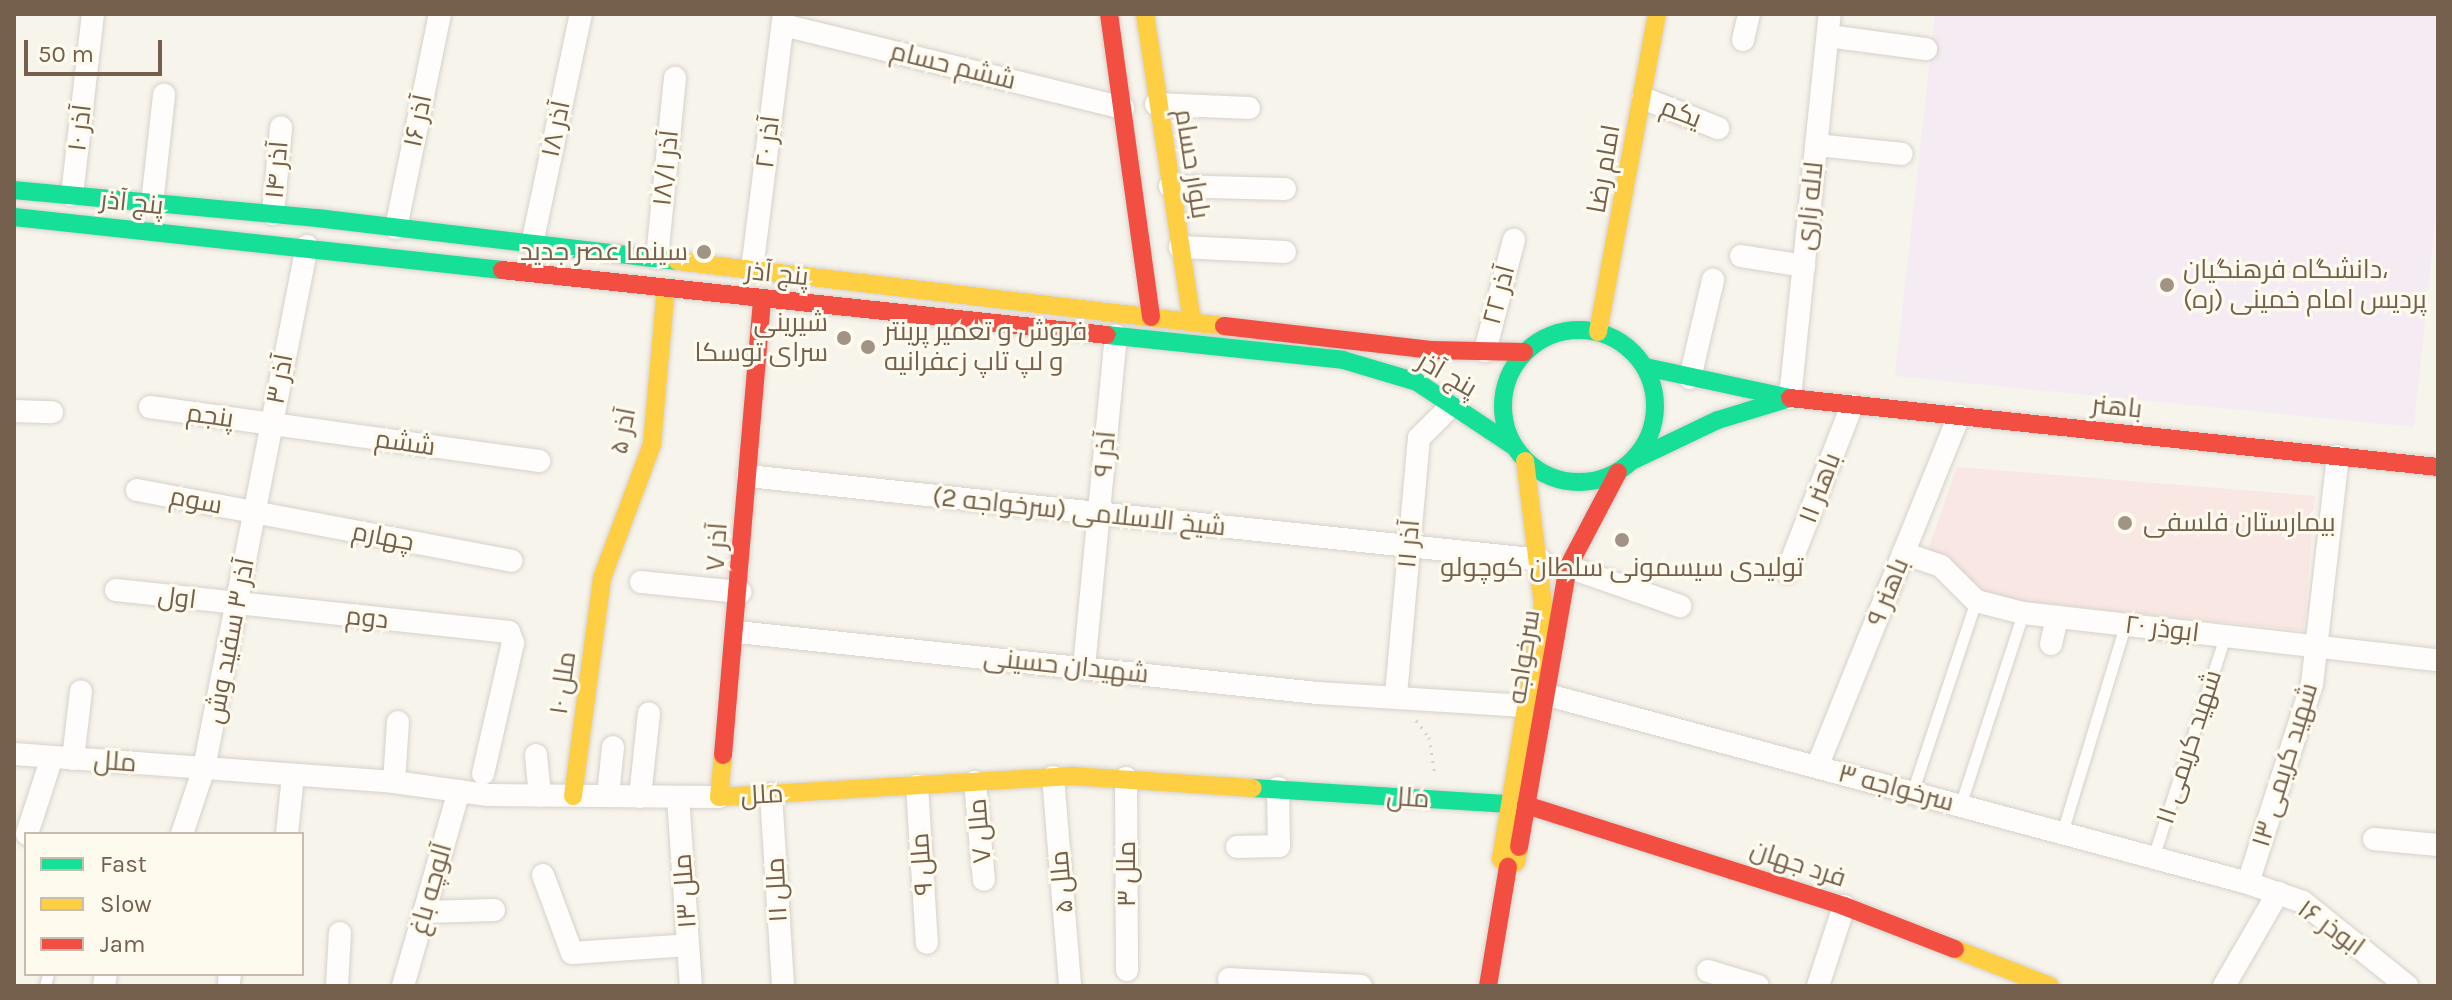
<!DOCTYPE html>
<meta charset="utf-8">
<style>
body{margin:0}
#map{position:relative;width:2452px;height:1000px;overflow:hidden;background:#f7f4ec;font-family:Karla,Cairo,sans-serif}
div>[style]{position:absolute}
.education>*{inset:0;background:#f5ebf3}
.medical>*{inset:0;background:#f8e7e3}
.path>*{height:3px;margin-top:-1.5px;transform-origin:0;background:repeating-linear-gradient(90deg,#d8d2cc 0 2px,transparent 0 8px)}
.roads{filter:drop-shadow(0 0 2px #d6d1ca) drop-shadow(0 0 2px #d6d1ca)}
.lane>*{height:11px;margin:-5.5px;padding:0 5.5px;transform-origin:5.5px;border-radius:5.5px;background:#fefdfc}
.street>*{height:22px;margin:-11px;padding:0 11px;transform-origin:11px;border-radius:11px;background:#fefdfc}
.fast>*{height:18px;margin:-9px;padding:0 9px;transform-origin:9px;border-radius:9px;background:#16e098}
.fast>.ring{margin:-9px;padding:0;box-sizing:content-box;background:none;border:18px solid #16e098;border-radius:50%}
.slow>*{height:18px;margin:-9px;padding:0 9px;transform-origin:9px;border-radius:9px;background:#ffcf43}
.jam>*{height:18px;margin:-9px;padding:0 9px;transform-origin:9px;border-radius:9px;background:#f24e42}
.dots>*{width:22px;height:22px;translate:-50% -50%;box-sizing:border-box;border:4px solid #fefaee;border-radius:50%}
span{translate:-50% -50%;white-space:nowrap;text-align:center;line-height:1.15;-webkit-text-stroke:6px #fefaee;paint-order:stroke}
.street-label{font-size:26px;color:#74604d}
.poi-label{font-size:26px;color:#74604d}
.right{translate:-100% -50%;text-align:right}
.left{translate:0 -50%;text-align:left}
.frame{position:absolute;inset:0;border:16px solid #74604d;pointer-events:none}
.legend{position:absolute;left:24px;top:832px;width:280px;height:144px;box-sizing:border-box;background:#fefaee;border:2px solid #c7bcae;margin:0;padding:10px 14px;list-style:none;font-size:24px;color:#74604d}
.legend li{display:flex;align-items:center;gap:16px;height:40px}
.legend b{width:40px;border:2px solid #c7bcae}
.scale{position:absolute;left:24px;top:40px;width:138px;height:36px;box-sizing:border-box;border:4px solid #74604d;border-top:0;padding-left:10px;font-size:24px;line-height:28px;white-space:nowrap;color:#74604d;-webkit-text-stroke:6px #fefaee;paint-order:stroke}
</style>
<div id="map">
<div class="education">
<div style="clip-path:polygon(1935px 14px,2438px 14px,2438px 194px,2414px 427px,1895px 376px)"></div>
</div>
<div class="medical">
<div style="clip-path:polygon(1957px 467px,2315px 496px,2304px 631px,1984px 597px,1928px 550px)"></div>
</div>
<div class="path">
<div style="left:1416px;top:720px;width:21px;rotate:53deg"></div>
<div style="left:1429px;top:737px;width:38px;rotate:81deg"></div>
</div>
<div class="roads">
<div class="lane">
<div style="left:1912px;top:793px;width:202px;rotate:-71.6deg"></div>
<div style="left:1960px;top:806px;width:203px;rotate:-71.9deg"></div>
<div style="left:2062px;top:833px;width:217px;rotate:-73.1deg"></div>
<div style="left:2153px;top:858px;width:233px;rotate:-72deg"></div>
<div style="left:45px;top:986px;width:12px;rotate:-76deg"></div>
</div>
<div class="street">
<div style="left:783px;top:25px;width:350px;rotate:13.7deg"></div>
<div style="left:1828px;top:36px;width:99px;rotate:7.6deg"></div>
<div style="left:1743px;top:40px;width:27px;rotate:-77deg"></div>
<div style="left:1643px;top:98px;width:81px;rotate:21.8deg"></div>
<div style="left:1156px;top:104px;width:93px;rotate:2.5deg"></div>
<div style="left:1817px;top:145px;width:85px;rotate:6deg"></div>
<div style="left:1170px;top:186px;width:115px;rotate:1.5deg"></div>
<div style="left:72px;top:195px;width:182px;rotate:-83.4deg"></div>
<div style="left:152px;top:204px;width:110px;rotate:-83.7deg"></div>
<div style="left:273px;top:214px;width:87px;rotate:-84.7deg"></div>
<div style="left:396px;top:228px;width:218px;rotate:-78.4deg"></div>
<div style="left:532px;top:244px;width:235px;rotate:-78deg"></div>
<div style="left:1180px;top:247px;width:105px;rotate:2.7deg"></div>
<div style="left:1741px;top:256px;width:64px;rotate:9deg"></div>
<div style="left:657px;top:258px;width:181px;rotate:-84.3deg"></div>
<div style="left:752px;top:270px;width:258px;rotate:-82.9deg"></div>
<div style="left:1485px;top:351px;width:115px;rotate:-75.4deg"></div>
<div style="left:1690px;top:378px;width:101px;rotate:-76.8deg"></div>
<div style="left:1790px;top:398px;width:386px;rotate:-84.1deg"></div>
<div style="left:150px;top:407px;width:393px;rotate:7.9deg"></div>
<div style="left:14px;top:411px;width:38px;rotate:2deg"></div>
<div style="left:748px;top:476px;width:797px;rotate:6.05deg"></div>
<div style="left:137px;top:490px;width:381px;rotate:10.7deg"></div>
<div style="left:1903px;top:553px;width:40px;rotate:18.9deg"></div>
<div style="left:1941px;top:566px;width:49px;rotate:45deg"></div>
<div style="left:1976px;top:601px;width:49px;rotate:14.3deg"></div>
<div style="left:2023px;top:613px;width:418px;rotate:6.5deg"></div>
<div style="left:1568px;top:567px;width:119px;rotate:19.2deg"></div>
<div style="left:1787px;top:572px;width:179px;rotate:-68.7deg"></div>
<div style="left:641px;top:582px;width:100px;rotate:5.8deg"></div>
<div style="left:116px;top:590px;width:395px;rotate:6.1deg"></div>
<div style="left:509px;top:632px;width:12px;rotate:70deg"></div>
<div style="left:513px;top:643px;width:134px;rotate:102.9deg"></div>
<div style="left:737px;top:632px;width:583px;rotate:6deg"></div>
<div style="left:1317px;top:693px;width:209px;rotate:3.6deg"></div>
<div style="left:2051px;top:644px;width:28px;rotate:-77deg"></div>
<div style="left:1084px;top:667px;width:333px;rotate:-84.5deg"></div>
<div style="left:1544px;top:694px;width:729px;rotate:15.03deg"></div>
<div style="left:2248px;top:883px;width:58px;rotate:19.1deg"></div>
<div style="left:2303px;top:902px;width:134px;rotate:38.9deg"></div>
<div style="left:1396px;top:695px;width:258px;rotate:-84.9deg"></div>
<div style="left:1419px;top:438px;width:45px;rotate:-45deg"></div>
<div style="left:14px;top:754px;width:381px;rotate:4.2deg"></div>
<div style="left:394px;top:782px;width:95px;rotate:7.9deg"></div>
<div style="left:488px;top:795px;width:231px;rotate:0.5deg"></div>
<div style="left:536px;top:755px;width:41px;rotate:84.4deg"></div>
<div style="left:73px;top:759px;width:68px;rotate:-83.3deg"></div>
<div style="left:1817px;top:767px;width:379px;rotate:-68deg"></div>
<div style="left:1053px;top:777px;width:210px;rotate:85.3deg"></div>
<div style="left:1126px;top:778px;width:192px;rotate:89.7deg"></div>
<div style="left:394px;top:782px;width:60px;rotate:-86.2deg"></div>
<div style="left:975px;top:782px;width:98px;rotate:84.8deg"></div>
<div style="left:917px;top:786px;width:157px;rotate:86.4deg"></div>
<div style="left:771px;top:794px;width:192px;rotate:86.4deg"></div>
<div style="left:608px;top:796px;width:49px;rotate:-84.2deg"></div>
<div style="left:640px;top:797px;width:84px;rotate:-83.9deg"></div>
<div style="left:678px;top:797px;width:189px;rotate:86.1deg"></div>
<div style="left:27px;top:834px;width:81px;rotate:-72deg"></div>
<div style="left:182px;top:834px;width:70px;rotate:-71.6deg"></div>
<div style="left:204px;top:768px;width:532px;rotate:-78.84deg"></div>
<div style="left:287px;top:834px;width:59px;rotate:-84.2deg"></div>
<div style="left:2374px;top:839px;width:64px;rotate:5.4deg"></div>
<div style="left:1237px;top:847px;width:42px;rotate:-1.4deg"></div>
<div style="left:1279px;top:846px;width:58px;rotate:-91deg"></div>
<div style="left:543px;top:875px;width:83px;rotate:69.6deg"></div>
<div style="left:572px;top:953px;width:116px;rotate:-3.9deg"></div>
<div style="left:2248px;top:883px;width:209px;rotate:-72.2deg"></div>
<div style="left:2312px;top:684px;width:229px;rotate:-83.5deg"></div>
<div style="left:424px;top:912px;width:70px;rotate:-1.6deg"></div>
<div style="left:1708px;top:971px;width:52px;rotate:16.7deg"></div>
<div style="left:1229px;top:979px;width:132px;rotate:3deg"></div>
<div style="left:229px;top:982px;width:8px;rotate:-83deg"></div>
<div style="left:104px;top:986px;width:12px;rotate:-81deg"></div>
<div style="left:337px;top:986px;width:53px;rotate:-86.8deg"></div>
<div style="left:403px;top:986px;width:203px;rotate:-74deg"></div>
<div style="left:1818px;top:986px;width:84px;rotate:-72deg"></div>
<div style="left:2224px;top:986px;width:108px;rotate:-59.9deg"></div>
</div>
<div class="fast">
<div style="left:14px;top:190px;width:304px;rotate:5.3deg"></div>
<div style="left:317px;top:218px;width:363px;rotate:6.8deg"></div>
<div style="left:14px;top:217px;width:491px;rotate:6.2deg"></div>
<div class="ring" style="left:1503px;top:330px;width:134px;height:134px"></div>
<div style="left:1107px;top:335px;width:237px;rotate:6deg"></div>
<div style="left:1343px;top:360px;width:77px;rotate:16.6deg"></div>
<div style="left:1417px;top:382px;width:114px;rotate:33.6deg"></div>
<div style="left:1634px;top:460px;width:93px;rotate:-25.5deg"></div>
<div style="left:1718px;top:420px;width:75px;rotate:-17deg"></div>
<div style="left:1790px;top:398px;width:148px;rotate:-167.9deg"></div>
<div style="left:1253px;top:788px;width:257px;rotate:3.6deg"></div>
</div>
<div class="slow">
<div style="left:1145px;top:14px;width:311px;rotate:81.3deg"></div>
<div style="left:677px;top:261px;width:551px;rotate:6.78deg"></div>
<div style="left:1598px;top:332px;width:323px;rotate:-79.5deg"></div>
<div style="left:723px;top:755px;width:42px;rotate:95.4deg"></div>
<div style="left:719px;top:797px;width:354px;rotate:-3.4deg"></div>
<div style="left:1072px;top:776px;width:181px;rotate:3.8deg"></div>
<div style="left:573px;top:796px;width:220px;rotate:-82.4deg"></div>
<div style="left:602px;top:578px;width:143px;rotate:-69.5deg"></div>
<div style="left:652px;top:444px;width:157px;rotate:-84.9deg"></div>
<div style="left:1519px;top:847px;width:15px;rotate:101deg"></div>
<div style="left:1516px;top:862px;width:9px;rotate:148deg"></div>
<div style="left:1508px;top:867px;width:11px;rotate:-131deg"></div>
<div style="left:1501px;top:859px;width:257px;rotate:-80.6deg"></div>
<div style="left:1543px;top:605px;width:145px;rotate:-97.1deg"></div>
<div style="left:1955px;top:949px;width:102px;rotate:21.3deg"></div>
</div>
<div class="jam">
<div style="left:1109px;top:14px;width:306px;rotate:82.1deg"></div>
<div style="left:502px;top:270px;width:608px;rotate:6.13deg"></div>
<div style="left:1224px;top:326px;width:208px;rotate:6.6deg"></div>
<div style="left:1431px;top:350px;width:93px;rotate:1.2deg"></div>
<div style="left:1790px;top:398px;width:652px;rotate:6.08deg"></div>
<div style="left:723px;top:755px;width:458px;rotate:-85.1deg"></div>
<div style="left:1526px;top:805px;width:334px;rotate:17.6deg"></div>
<div style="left:1844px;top:906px;width:119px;rotate:21.2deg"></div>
<div style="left:1519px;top:847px;width:284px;rotate:-80.1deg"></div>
<div style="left:1568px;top:567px;width:107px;rotate:-62.2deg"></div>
<div style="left:1488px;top:986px;width:121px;rotate:-80.5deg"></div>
</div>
</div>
<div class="dots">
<div style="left:704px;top:252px;background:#a29485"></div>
<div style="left:2167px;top:285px;background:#a29485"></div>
<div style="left:844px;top:338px;background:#a29485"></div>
<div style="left:868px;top:347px;background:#a29485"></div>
<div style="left:2125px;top:523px;background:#a29485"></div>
<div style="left:1622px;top:540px;background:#a29485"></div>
</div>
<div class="street-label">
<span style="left:953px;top:66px;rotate:14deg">ششم حسام</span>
<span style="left:1681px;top:113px;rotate:21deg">یکم</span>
<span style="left:418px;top:121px;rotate:-78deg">۱۶ آذر</span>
<span style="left:80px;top:128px;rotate:-83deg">۱۰ آذر</span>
<span style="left:556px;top:129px;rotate:-78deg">۱۸ آذر</span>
<span style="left:768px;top:142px;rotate:-83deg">۲۰ آذر</span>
<span style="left:1192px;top:164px;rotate:81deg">بلوار حسام</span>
<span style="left:666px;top:168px;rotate:-84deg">۱۸/۱ آذر</span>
<span style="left:1604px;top:169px;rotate:-80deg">امام رضا</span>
<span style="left:277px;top:170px;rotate:-85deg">۱۴ آذر</span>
<span style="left:132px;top:203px;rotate:6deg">پنج آذر</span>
<span style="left:1810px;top:206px;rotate:-84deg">لاله زاری</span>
<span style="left:777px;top:274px;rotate:6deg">پنج آذر</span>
<span style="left:1499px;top:295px;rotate:-75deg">۲۲ آذر</span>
<span style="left:1447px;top:375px;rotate:30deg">پنج آذر</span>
<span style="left:280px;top:379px;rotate:-79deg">۳ آذر</span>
<span style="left:2117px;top:407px;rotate:6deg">باهنر</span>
<span style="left:210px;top:416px;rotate:8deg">پنجم</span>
<span style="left:623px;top:431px;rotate:-79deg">آذر ۵</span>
<span style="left:405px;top:443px;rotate:8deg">ششم</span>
<span style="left:1105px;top:454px;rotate:-85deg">۹ آذر</span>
<span style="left:1820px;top:488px;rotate:-69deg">باهنر ۱۱</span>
<span style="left:196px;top:501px;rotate:11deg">سوم</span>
<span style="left:1079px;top:512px;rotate:6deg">شیخ الاسلامی (سرخواجه 2)</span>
<span style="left:383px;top:537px;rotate:11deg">چهارم</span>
<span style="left:1409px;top:544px;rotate:-85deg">آذر ۱۱</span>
<span style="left:717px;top:547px;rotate:-86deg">آذر ۷</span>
<span style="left:1888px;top:592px;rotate:-68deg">۹ باهنر</span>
<span style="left:177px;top:598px;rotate:7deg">اول</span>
<span style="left:367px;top:618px;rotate:6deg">دوم</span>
<span style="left:2162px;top:629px;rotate:7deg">ابوذر ۲۰</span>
<span style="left:230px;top:641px;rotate:-79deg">آذر ۳ سفید وش</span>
<span style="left:1524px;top:657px;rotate:-81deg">سرخواجه</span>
<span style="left:1066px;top:666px;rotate:6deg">شهیدان حسینی</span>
<span style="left:563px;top:683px;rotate:-82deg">۱۰ ملل</span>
<span style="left:2189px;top:747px;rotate:-72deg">۱۱ شهید کریمی</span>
<span style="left:115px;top:762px;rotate:4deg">ملل</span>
<span style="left:2285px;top:765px;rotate:-73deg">۱۳ شهید کریمی</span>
<span style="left:1896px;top:788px;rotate:15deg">سرخواجه ۳</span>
<span style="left:762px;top:795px;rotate:-3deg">ملل</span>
<span style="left:1408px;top:798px;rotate:4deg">ملل</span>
<span style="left:980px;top:831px;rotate:-95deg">۷ ملل</span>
<span style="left:922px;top:864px;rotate:-94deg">ملل ۹</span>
<span style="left:1798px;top:864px;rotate:18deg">فرد جهان</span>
<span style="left:1127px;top:874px;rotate:-90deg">ملل ۳</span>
<span style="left:1062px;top:882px;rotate:-95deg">ملل ۵</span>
<span style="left:431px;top:889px;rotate:-74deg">آلوچه باغ</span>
<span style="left:777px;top:890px;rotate:-93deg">۱۱ ملل</span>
<span style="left:685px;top:891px;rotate:-94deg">ملل ۱۳</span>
<span style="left:2331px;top:928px;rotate:36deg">۱۶ ابوذر</span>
</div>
<div class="poi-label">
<span class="right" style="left:688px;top:252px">سینما عصر جدید</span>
<span class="left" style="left:2183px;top:285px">دانشگاه فرهنگیان،<br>پردیس امام خمینی (ره)</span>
<span class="right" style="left:828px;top:338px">شیرینی<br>سرای توسکا</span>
<span class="left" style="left:884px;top:347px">فروش و تعمیر پرینتر<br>و لپ تاپ زعفرانیه</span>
<span class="left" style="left:2143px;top:523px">بیمارستان فلسفی</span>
<span style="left:1622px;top:568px">تولیدی سیسمونی سلطان کوچولو</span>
</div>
<div class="frame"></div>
<ul class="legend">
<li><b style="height:10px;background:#16e098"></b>Fast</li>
<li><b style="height:10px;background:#ffcf43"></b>Slow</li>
<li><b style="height:10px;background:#f24e42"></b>Jam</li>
</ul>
<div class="scale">50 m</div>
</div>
